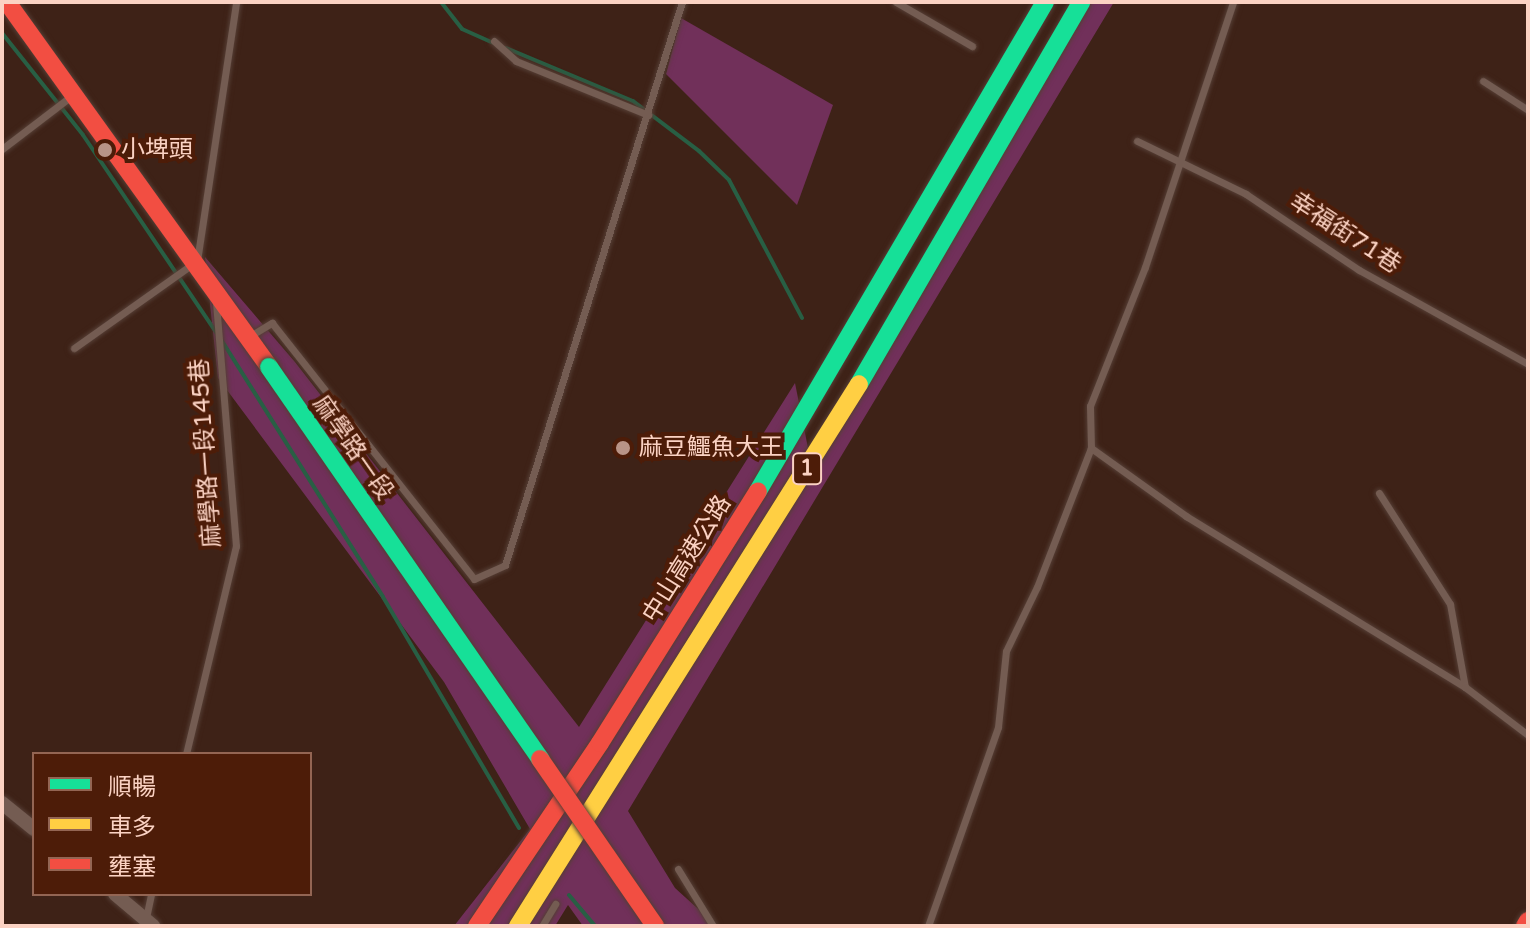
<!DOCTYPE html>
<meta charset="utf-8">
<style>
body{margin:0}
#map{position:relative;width:1530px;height:928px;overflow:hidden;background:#3e2217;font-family:"Varela Round","Noto Sans TC",sans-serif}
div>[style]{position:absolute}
.green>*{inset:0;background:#71305a}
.stream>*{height:4px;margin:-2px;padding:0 2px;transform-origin:2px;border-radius:2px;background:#285f44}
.roads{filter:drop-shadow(0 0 2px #553e35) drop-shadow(0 0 2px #553e35)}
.lane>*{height:7px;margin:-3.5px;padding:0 3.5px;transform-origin:3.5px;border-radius:3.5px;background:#745c52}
.street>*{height:14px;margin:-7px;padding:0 7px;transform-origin:7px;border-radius:7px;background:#745c52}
.fast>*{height:18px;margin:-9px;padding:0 9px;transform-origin:9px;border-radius:9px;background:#16e098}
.slow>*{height:18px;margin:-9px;padding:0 9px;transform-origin:9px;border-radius:9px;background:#ffcf43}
.jam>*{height:18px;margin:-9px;padding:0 9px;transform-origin:9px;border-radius:9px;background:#f24e42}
.bridges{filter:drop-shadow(0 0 2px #553e35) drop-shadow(0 0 2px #553e35)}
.fast-bridge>*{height:18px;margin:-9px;padding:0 9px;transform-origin:9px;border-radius:9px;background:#16e098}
.jam-bridge>*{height:18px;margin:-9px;padding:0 9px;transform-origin:9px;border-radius:9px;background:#f24e42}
.dots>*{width:22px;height:22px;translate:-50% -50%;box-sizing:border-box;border:4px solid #4d1c08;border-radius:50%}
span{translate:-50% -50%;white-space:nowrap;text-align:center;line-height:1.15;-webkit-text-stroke:8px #4d1c08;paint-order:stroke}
.shield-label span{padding:2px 6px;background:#4d1c08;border:2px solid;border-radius:6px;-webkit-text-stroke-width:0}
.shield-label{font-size:22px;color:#fbd2c3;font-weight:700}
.poi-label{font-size:24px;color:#fbd2c3}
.left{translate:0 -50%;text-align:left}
.street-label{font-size:24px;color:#fbd2c3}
.frame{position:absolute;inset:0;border:4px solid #fbd2c3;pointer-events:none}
.legend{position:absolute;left:32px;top:752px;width:280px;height:144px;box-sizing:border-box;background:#4d1c08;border:2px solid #936553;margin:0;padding:10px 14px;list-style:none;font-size:24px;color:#fbd2c3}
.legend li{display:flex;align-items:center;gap:16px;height:40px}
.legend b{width:40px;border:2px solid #936553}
</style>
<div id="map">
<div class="green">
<div style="clip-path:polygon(1090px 2px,1114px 2px,628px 811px,675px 888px,717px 926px,583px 926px,568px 905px,555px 926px,454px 926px,530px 829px,444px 682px,218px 378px,205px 257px,295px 362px,579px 727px,795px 383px,812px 468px)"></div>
<div style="clip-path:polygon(681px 18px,833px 105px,797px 205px,666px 74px)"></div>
</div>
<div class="stream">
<div style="left:441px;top:2px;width:34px;rotate:52deg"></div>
<div style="left:462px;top:29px;width:35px;rotate:24deg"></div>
<div style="left:2px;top:33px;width:130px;rotate:51.5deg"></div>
<div style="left:83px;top:135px;width:240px;rotate:56deg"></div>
<div style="left:506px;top:48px;width:138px;rotate:22.7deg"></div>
<div style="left:633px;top:101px;width:83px;rotate:37.1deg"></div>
<div style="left:699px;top:151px;width:42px;rotate:44deg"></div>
<div style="left:729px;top:180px;width:156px;rotate:62.1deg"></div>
<div style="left:222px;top:341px;width:302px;rotate:57.8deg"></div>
<div style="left:383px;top:597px;width:268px;rotate:59.5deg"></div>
<div style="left:569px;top:895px;width:40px;rotate:50deg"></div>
</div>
<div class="roads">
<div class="lane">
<div style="left:896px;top:2px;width:88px;rotate:30.1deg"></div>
<div style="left:494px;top:41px;width:30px;rotate:42deg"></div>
<div style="left:516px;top:61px;width:143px;rotate:22.2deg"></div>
<div style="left:1483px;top:81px;width:54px;rotate:32.8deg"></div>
<div style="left:1137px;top:141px;width:121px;rotate:25.9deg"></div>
<div style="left:1246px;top:194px;width:136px;rotate:33.9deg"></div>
<div style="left:1359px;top:270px;width:193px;rotate:29.1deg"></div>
<div style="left:2px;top:149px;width:86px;rotate:-37.4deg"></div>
<div style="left:250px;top:336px;width:26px;rotate:-31deg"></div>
<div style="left:272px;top:323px;width:326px;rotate:51.7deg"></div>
<div style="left:474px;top:579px;width:34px;rotate:-24deg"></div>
<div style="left:505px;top:565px;width:590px;rotate:-72.55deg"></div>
<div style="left:74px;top:348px;width:151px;rotate:-35.3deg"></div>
<div style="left:197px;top:261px;width:262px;rotate:-81.4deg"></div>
<div style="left:1091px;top:448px;width:42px;rotate:-91.4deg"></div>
<div style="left:1090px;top:406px;width:149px;rotate:-68.4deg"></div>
<div style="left:1145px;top:267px;width:279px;rotate:-71.6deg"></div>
<div style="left:1379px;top:493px;width:132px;rotate:57.4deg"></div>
<div style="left:1450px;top:604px;width:84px;rotate:79.8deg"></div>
<div style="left:186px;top:754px;width:214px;rotate:-76.5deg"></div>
<div style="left:236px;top:546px;width:244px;rotate:-94.7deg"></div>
<div style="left:678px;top:869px;width:67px;rotate:58.4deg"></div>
<div style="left:146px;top:918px;width:25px;rotate:-78deg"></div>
<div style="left:542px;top:926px;width:26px;rotate:-59deg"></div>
<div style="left:928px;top:926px;width:211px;rotate:-70.6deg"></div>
<div style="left:998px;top:727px;width:76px;rotate:-84deg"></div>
<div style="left:1006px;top:651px;width:71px;rotate:-64.2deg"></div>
<div style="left:1037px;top:587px;width:149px;rotate:-68.8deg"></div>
<div style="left:1091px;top:448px;width:117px;rotate:35.6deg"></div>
<div style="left:1186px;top:516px;width:327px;rotate:31.5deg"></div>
<div style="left:1465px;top:687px;width:79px;rotate:37.3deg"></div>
</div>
<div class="street">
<div style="left:2px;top:803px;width:41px;rotate:39.1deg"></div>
<div style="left:115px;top:894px;width:50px;rotate:40.1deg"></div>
</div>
<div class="fast">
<div style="left:859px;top:384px;width:442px;rotate:-59.8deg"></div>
<div style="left:758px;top:491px;width:567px;rotate:-59.59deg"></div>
</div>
<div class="slow">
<div style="left:518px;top:926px;width:640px;rotate:-57.82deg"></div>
</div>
<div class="jam">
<div style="left:7px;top:2px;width:449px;rotate:54.3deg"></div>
<div style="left:477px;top:926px;width:220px;rotate:-56.1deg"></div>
<div style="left:600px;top:743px;width:297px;rotate:-57.9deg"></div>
<div style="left:1525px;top:926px;width:6px;rotate:-59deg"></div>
</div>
</div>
<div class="bridges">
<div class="fast-bridge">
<div style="left:269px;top:367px;width:477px;rotate:55.3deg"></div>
</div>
<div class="jam-bridge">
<div style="left:540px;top:759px;width:203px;rotate:55.4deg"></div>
</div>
</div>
<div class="dots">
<div style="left:105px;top:150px;background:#b99487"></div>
<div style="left:623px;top:448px;background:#b99487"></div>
</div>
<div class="shield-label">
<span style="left:807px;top:469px">1</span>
</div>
<div class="poi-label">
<span class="left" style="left:121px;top:150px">小埤頭</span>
<span class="left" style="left:639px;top:448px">麻豆鱷魚大王</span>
</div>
<div class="street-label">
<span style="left:1345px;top:233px;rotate:33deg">幸福街71巷</span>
<span style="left:353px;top:448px;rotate:55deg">麻學路一段</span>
<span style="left:206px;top:453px;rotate:-94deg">麻學路一段145巷</span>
<span style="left:687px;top:559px;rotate:-58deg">中山高速公路</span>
</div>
<div class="frame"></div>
<ul class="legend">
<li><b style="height:10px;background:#16e098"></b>順暢</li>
<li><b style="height:10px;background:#ffcf43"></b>車多</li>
<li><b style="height:10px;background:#f24e42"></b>壅塞</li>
</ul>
</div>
